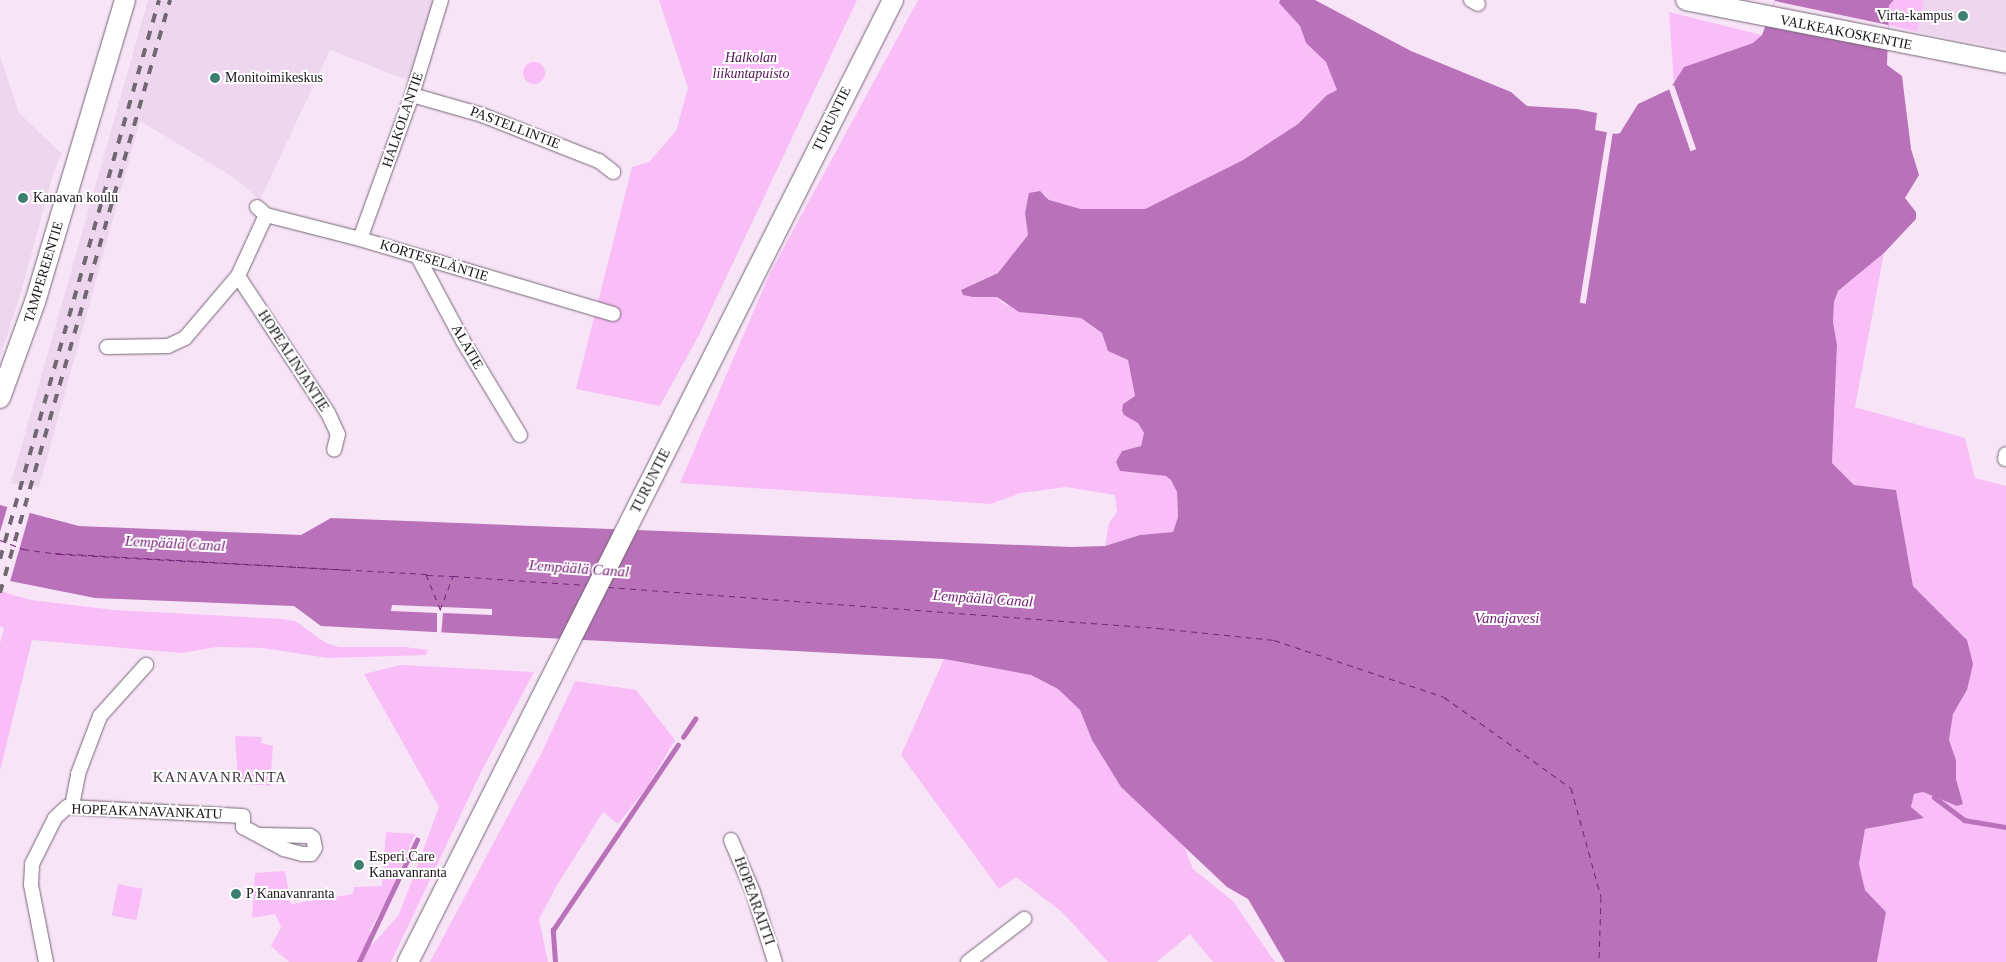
<!DOCTYPE html>
<meta charset="utf-8">
<style>
body{margin:0}
#map{position:relative;width:2006px;height:962px;overflow:hidden;background:#f7e5f7;font-family:"Times New Roman",serif}
div>[style]{position:absolute}
.built>*{inset:0;background:#eed7ee}
.green>*{inset:0;background:#f9bef8;transform-origin:0 0}
.round{border-radius:50%}
.water>*{inset:0;background:#b972b9}
.pier>*{inset:0;background:#f7e5f7;transform-origin:0 0}
.stream>*{height:4.5px;margin:-2.25px;padding:0 2.25px;transform-origin:2.25px;border-radius:2.25px;background:#b972b9}
.ferry>*{height:1px;margin-top:-0.5px;transform-origin:0;background:repeating-linear-gradient(90deg,#762079 0 6px,transparent 0 11px)}
.roads{filter:drop-shadow(0 0 1px #756574) drop-shadow(0 0 1px #756574)}
.street>*{height:14px;margin:-7px;padding:0 7px;transform-origin:7px;border-radius:7px;background:#fff}
.secondary>*{height:20px;margin:-10px;padding:0 10px;transform-origin:10px;border-radius:10px;background:#fff}
.rail>*{height:4px;margin-top:-2px;transform-origin:0;background:repeating-linear-gradient(90deg,#716771 0 9px,transparent 0 18px)}
.dots>*{width:14px;height:14px;translate:-50% -50%;box-sizing:border-box;border:2px solid #fff;border-radius:50%}
span{translate:-50% -50%;white-space:nowrap;text-align:center;line-height:1.15;-webkit-text-stroke:4px #fff;paint-order:stroke}
.poi-label{font-size:14px;color:#181218}
.right{translate:-100% -50%;text-align:right}
.left{translate:0 -50%;text-align:left}
.street-label{font-size:14px;color:#181218}
.park-label{font-size:14px;color:#541256;font-style:italic}
.water-label{font-size:15px;color:#762079;font-style:italic}
.neighbourhood-label{font-size:15px;color:#443644;letter-spacing:1px}
</style>
<div id="map">
<div class="built">
<div style="clip-path:polygon(148px 0,435px 0,412px 82px,330px 50px,260px 200px,233px 177px,140px 121px,39px 487px,11px 483px)"></div>
<div style="clip-path:polygon(1924px 0,2006px 0,2006px 49px,1917px 32px)"></div>
<div style="clip-path:polygon(0 56px,19px 113px,62px 154px,53px 174px,20px 296px,0 357px)"></div>
</div>
<div class="green">
<div style="clip-path:polygon(659px 0,857px 0,699px 335px,660px 406px,576px 389px,632px 167px,649px 162px,676px 131px,688px 88px)"></div>
<div style="clip-path:polygon(918px 0,1280px 0,1279px 3px,1300px 26px,1306px 43px,1326px 62px,1338px 90px,1327px 95px,1298px 124px,1243px 160px,1145px 209px,1081px 209px,1049px 200px,1045px 194px,1025px 213px,1028px 235px,1011px 259px,998px 273px,961px 290px,973px 297px,997px 297px,1004px 304px,1042px 315px,1081px 318px,1102px 333px,1108px 351px,1128px 360px,1135px 396px,1123px 404px,1124px 415px,1138px 422px,1144px 433px,1141px 446px,1122px 451px,1120px 471px,1166px 476px,1171px 480px,1177px 492px,1178px 517px,1173px 532px,1140px 535px,1105px 546px,1109px 523px,1117px 512px,1115px 495px,1066px 487px,1021px 493px,991px 504px,680px 483px,770px 273px)"></div>
<div style="clip-path:polygon(1894px 0,1924px 0,1917px 32px,1888px 25px,1889px 5px)"></div>
<div style="clip-path:polygon(1669px 12px,1762px 35px,1753px 43px,1684px 67px,1674px 85px)"></div>
<div class="round" style="left:523px;top:62px;width:22px;height:22px"></div>
<div style="clip-path:polygon(1884px 253px,1855px 407px,1965px 438px,1975px 478px,2006px 486px,2006px 962px,1877px 962px,1886px 912px,1865px 890px,1859px 864px,1865px 829px,1923px 818px,1911px 807px,1914px 794px,1923px 792px,1957px 806px,1962px 804px,1956px 779px,1956px 760px,1949px 740px,1953px 714px,1967px 690px,1967px 640px,1913px 586px,1896px 490px,1854px 485px,1832px 463px,1837px 345px,1833px 322px,1834px 302px,1838px 291px)"></div>
<div style="clip-path:polygon(0 591px,31px 600px,114px 610px,282px 619px,295px 621px,326px 643px,339px 647px,405px 647px,428px 650px,426px 655px,328px 658px,263px 648px,217px 647px,181px 653px,32px 640px,0 771px,0 643px,4px 628px,0 626px)"></div>
<div style="clip-path:polygon(944px 659px,1031px 675px,1058px 689px,1080px 710px,1092px 740px,1121px 787px,1184px 846px,1193px 869px,1233px 901px,1275px 962px,1213px 962px,1190px 934px,1157px 962px,1108px 962px,1062px 912px,1016px 877px,999px 889px,901px 755px)"></div>
<div style="clip-path:polygon(401px 665px,534px 672px,480px 774px,391px 962px,289px 962px,271px 946px,281px 927px,275px 914px,252px 918px,255px 873px,285px 871px,291px 904px,353px 894px,354px 887px,382px 886px,386px 832px,415px 834px,388px 898px,370px 930px,372px 945px,399px 915px,439px 807px,364px 674px)"></div>
<div style="clip-path:polygon(575px 681px,636px 690px,675px 740px,647px 787px,618px 824px,603px 812px,556px 887px,539px 919px,548px 962px,430px 962px,542px 752px)"></div>
<div style="clip-path:polygon(235px 736px,262px 737px,261px 743px,273px 746px,270px 786px,238px 783px)"></div>
<div style="left:118px;top:884px;width:25px;height:32px;rotate:11deg"></div>
</div>
<div class="water">
<div style="clip-path:polygon(1280px 0,1315px 0,1411px 51px,1511px 92px,1527px 106px,1577px 109px,1597px 113px,1595px 130px,1616px 134px,1620px 133px,1638px 104px,1670px 89px,1684px 67px,1753px 43px,1762px 35px,1775px 0,1894px 0,1889px 5px,1887px 65px,1902px 76px,1911px 149px,1919px 175px,1905px 198px,1916px 212px,1916px 219px,1884px 253px,1838px 291px,1834px 302px,1833px 322px,1837px 345px,1832px 463px,1854px 485px,1896px 490px,1913px 586px,1967px 640px,1973px 664px,1967px 690px,1953px 714px,1949px 740px,1956px 760px,1956px 779px,1963px 804px,1957px 806px,1923px 792px,1914px 794px,1911px 807px,1924px 818px,1865px 829px,1859px 864px,1865px 890px,1886px 912px,1877px 962px,1285px 962px,1248px 899px,1227px 887px,1121px 787px,1092px 740px,1080px 710px,1058px 689px,1031px 675px,944px 659px,321px 626px,294px 606px,95px 598px,0 579px,0 505px,79px 526px,301px 535px,331px 518px,1071px 547px,1105px 546px,1140px 535px,1173px 532px,1178px 517px,1177px 492px,1171px 480px,1166px 476px,1120px 471px,1116px 462px,1122px 451px,1141px 446px,1144px 433px,1138px 423px,1124px 415px,1122px 411px,1123px 404px,1135px 396px,1128px 360px,1108px 351px,1102px 333px,1081px 318px,1019px 312px,997px 297px,973px 297px,963px 295px,961px 290px,998px 273px,1028px 235px,1025px 213px,1029px 193px,1040px 191px,1049px 200px,1081px 209px,1145px 209px,1243px 160px,1298px 124px,1327px 95px,1337px 90px,1326px 62px,1306px 43px,1300px 26px,1279px 3px)"></div>
</div>
<div class="pier">
<div style="clip-path:polygon(1775px 1px,1888px 25px,1887px 49px,1765px 26px)"></div>
<div style="left:1674px;top:85px;width:68px;height:6px;rotate:71deg"></div>
<div style="left:1607px;top:131px;width:6px;height:174px;rotate:9deg"></div>
<div style="clip-path:polygon(8px 505px,30px 512px,9px 585px,0 582px,0 532px)"></div>
<div style="clip-path:polygon(392px 605px,492px 609px,492px 615px,443px 613px,441px 636px,437px 636px,437px 613px,391px 611px)"></div>
</div>
<div class="stream">
<div style="left:683px;top:737px;width:22px;rotate:-56deg"></div>
<div style="left:1934px;top:797px;width:38px;rotate:37deg"></div>
<div style="left:1964px;top:820px;width:43px;rotate:9.5deg"></div>
<div style="left:359px;top:962px;width:135px;rotate:-64.6deg"></div>
<div style="left:555px;top:962px;width:32px;rotate:-94deg"></div>
<div style="left:553px;top:930px;width:223px;rotate:-56deg"></div>
</div>
<div class="ferry">
<div style="left:0;top:540px;width:25px;rotate:21deg"></div>
<div style="left:23px;top:549px;width:36px;rotate:8deg"></div>
<div style="left:59px;top:554px;width:368px;rotate:3.1deg"></div>
<div style="left:426px;top:574px;width:38px;rotate:68deg"></div>
<div style="left:55px;top:553px;width:291px;rotate:3.3deg"></div>
<div style="left:427px;top:575px;width:26px;rotate:2deg"></div>
<div style="left:608px;top:587px;width:552px;rotate:4.26deg"></div>
<div style="left:1158px;top:628px;width:117px;rotate:5.9deg"></div>
<div style="left:1274px;top:640px;width:179px;rotate:18.5deg"></div>
<div style="left:1444px;top:697px;width:156px;rotate:35.6deg"></div>
<div style="left:1571px;top:788px;width:113px;rotate:74.6deg"></div>
<div style="left:1601px;top:897px;width:65px;rotate:91.8deg"></div>
<div style="left:440px;top:610px;width:36px;rotate:-69deg"></div>
<div style="left:453px;top:576px;width:134px;rotate:3.8deg"></div>
</div>
<div class="roads">
<div class="street">
<div style="left:1471px;top:0;width:8px;rotate:30deg"></div>
<div style="left:412px;top:95px;width:73px;rotate:15.9deg"></div>
<div style="left:482px;top:115px;width:126px;rotate:21.5deg"></div>
<div style="left:599px;top:161px;width:18px;rotate:38deg"></div>
<div style="left:257px;top:207px;width:12px;rotate:42deg"></div>
<div style="left:266px;top:215px;width:97px;rotate:14.3deg"></div>
<div style="left:360px;top:239px;width:264px;rotate:16.5deg"></div>
<div style="left:266px;top:215px;width:67px;rotate:114.7deg"></div>
<div style="left:238px;top:276px;width:164px;rotate:56.7deg"></div>
<div style="left:328px;top:413px;width:23px;rotate:65deg"></div>
<div style="left:338px;top:434px;width:16px;rotate:104deg"></div>
<div style="left:360px;top:239px;width:153px;rotate:-70.1deg"></div>
<div style="left:412px;top:95px;width:99px;rotate:-73deg"></div>
<div style="left:418px;top:257px;width:95px;rotate:61.8deg"></div>
<div style="left:463px;top:341px;width:110px;rotate:58.8deg"></div>
<div style="left:107px;top:347px;width:61px;rotate:-0.9deg"></div>
<div style="left:168px;top:346px;width:19px;rotate:-25deg"></div>
<div style="left:185px;top:338px;width:82px;rotate:-49.5deg"></div>
<div style="left:2005px;top:459px;width:5px;rotate:-79deg"></div>
<div style="left:72px;top:806px;width:33px;rotate:-79deg"></div>
<div style="left:78px;top:774px;width:62px;rotate:-69.2deg"></div>
<div style="left:100px;top:716px;width:69px;rotate:-48deg"></div>
<div style="left:731px;top:840px;width:56px;rotate:67.1deg"></div>
<div style="left:753px;top:892px;width:73px;rotate:72.6deg"></div>
<div style="left:46px;top:962px;width:78px;rotate:-101deg"></div>
<div style="left:31px;top:885px;width:21px;rotate:-87deg"></div>
<div style="left:32px;top:864px;width:51px;rotate:-63.4deg"></div>
<div style="left:55px;top:818px;width:16px;rotate:-43deg"></div>
<div style="left:67px;top:807px;width:176px;rotate:2.9deg"></div>
<div style="left:243px;top:816px;width:11px;rotate:90deg"></div>
<div style="left:243px;top:827px;width:47px;rotate:28.2deg"></div>
<div style="left:284px;top:849px;width:20px;rotate:15deg"></div>
<div style="left:303px;top:854px;width:8px"></div>
<div style="left:311px;top:854px;width:7px;rotate:-56deg"></div>
<div style="left:315px;top:848px;width:10px;rotate:-101deg"></div>
<div style="left:313px;top:838px;width:4px;rotate:-146deg"></div>
<div style="left:310px;top:836px;width:49px;rotate:-178.8deg"></div>
<div style="left:968px;top:962px;width:71px;rotate:-37.5deg"></div>
</div>
<div class="secondary">
<div style="left:1686px;top:0;width:326px;rotate:11.1deg"></div>
<div style="left:0;top:398px;width:102px;rotate:-70deg"></div>
<div style="left:35px;top:302px;width:315px;rotate:-73.4deg"></div>
<div style="left:408px;top:962px;width:1077px;rotate:-63.24deg"></div>
</div>
</div>
<div class="rail">
<div style="left:0;top:559px;width:581px;rotate:-74.12deg"></div>
<div style="left:0;top:593px;width:617px;rotate:-74deg"></div>
</div>
<div class="dots">
<div style="left:1963px;top:16px;background:#3d8072"></div>
<div style="left:215px;top:78px;background:#3d8072"></div>
<div style="left:23px;top:198px;background:#3d8072"></div>
<div style="left:359px;top:865px;background:#3d8072"></div>
<div style="left:236px;top:894px;background:#3d8072"></div>
</div>
<div class="poi-label">
<span class="right" style="left:1953px;top:16px">Virta-kampus</span>
<span class="left" style="left:225px;top:78px">Monitoimikeskus</span>
<span class="left" style="left:33px;top:198px">Kanavan koulu</span>
<span class="left" style="left:369px;top:865px">Esperi Care<br>Kanavanranta</span>
<span class="left" style="left:246px;top:894px">P Kanavanranta</span>
</div>
<div class="street-label">
<span style="left:1846px;top:33px;rotate:11deg">VALKEAKOSKENTIE</span>
<span style="left:832px;top:119px;rotate:-64deg">TURUNTIE</span>
<span style="left:403px;top:120px;rotate:-71deg">HALKOLANTIE</span>
<span style="left:515px;top:128px;rotate:21deg">PASTELLINTIE</span>
<span style="left:434px;top:261px;rotate:17deg">KORTESELÄNTIE</span>
<span style="left:44px;top:272px;rotate:-73deg">TAMPEREENTIE</span>
<span style="left:467px;top:347px;rotate:60deg">ALATIE</span>
<span style="left:293px;top:361px;rotate:57deg">HOPEALINJANTIE</span>
<span style="left:651px;top:481px;rotate:-63deg">TURUNTIE</span>
<span style="left:147px;top:812px;rotate:2deg">HOPEAKANAVANKATU</span>
<span style="left:754px;top:901px;rotate:70deg">HOPEARAITTI</span>
</div>
<div class="park-label">
<span style="left:751px;top:66px">Halkolan<br>liikuntapuisto</span>
</div>
<div class="water-label">
<span style="left:175px;top:544px;rotate:3deg">Lempäälä Canal</span>
<span style="left:579px;top:569px;rotate:4deg">Lempäälä Canal</span>
<span style="left:983px;top:599px;rotate:4deg">Lempäälä Canal</span>
<span style="left:1507px;top:619px">Vanajavesi</span>
</div>
<div class="neighbourhood-label">
<span style="left:220px;top:778px">KANAVANRANTA</span>
</div>
</div>
